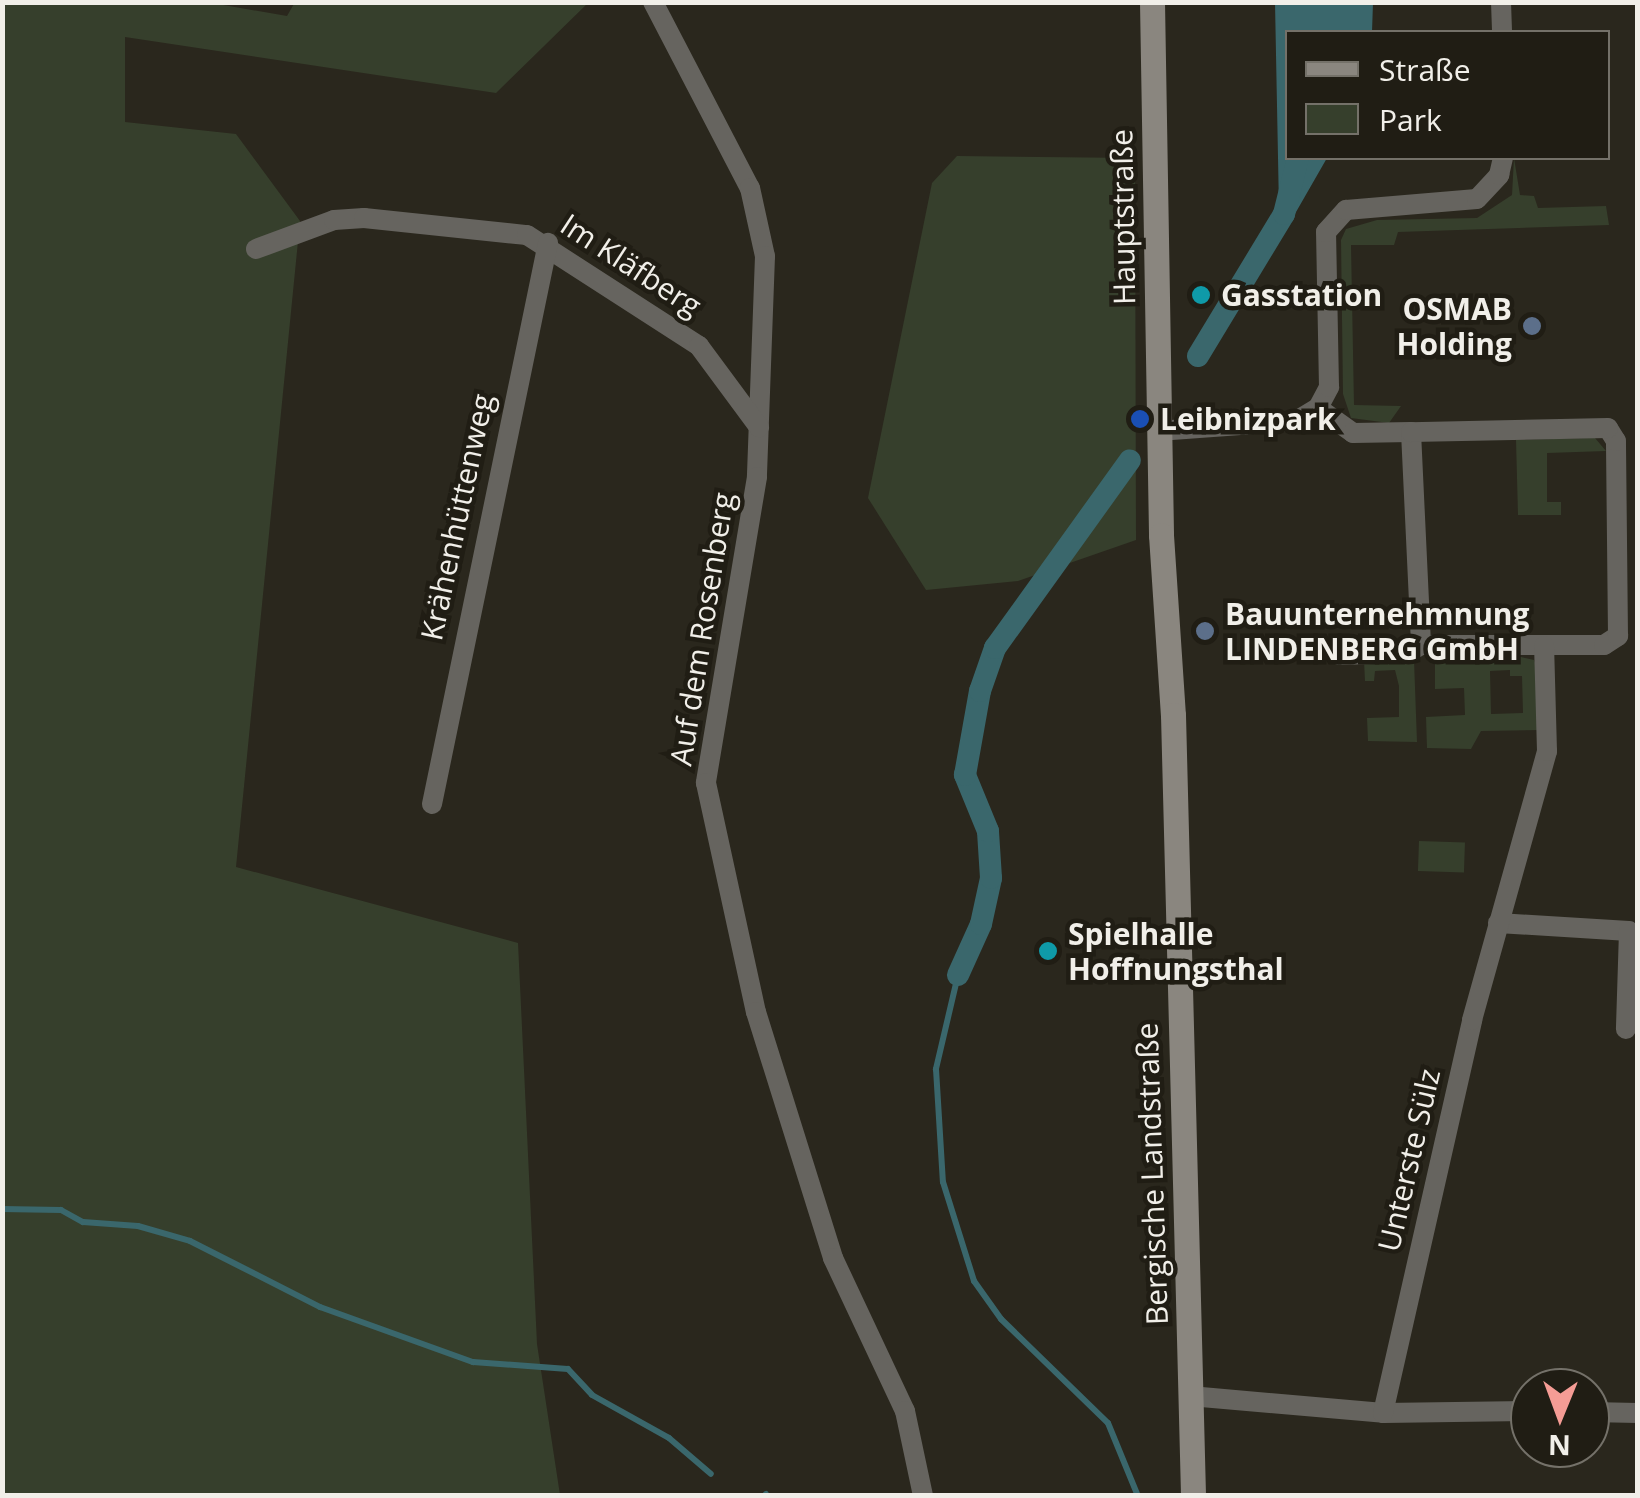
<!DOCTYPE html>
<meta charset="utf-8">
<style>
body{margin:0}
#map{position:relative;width:1640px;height:1498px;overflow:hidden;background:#2a271d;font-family:"Open Sans",sans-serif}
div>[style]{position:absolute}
.green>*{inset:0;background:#363f2c;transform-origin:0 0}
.water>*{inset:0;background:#3a676c}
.stream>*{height:6px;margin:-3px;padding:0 3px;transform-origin:3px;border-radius:3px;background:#3a676c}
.canal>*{height:22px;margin:-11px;padding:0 11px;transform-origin:11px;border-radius:11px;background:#3a676c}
.minor>*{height:20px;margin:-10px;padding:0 10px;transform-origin:10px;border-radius:10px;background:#66645f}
.secondary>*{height:25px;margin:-12.5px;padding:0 12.5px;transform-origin:12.5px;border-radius:12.5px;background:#8a867f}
.dots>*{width:28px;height:28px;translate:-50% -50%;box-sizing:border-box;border:5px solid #201d14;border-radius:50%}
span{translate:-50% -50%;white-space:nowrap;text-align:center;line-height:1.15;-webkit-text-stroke:9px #201d14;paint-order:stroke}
.street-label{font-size:30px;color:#f1efe9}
.poi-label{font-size:30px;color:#f1efe9;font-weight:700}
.left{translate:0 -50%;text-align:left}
.right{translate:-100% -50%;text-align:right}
.frame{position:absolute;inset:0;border:5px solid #f1efe9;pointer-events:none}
.legend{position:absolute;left:1285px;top:30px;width:325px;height:130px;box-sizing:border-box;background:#201d14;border:2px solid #747169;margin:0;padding:12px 18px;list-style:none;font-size:30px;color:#f1efe9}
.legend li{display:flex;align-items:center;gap:20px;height:50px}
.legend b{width:50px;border:2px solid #747169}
.north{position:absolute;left:1510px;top:1368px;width:100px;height:100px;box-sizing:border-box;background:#201d14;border:2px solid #747169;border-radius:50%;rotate:181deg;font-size:28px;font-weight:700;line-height:40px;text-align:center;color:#f1efe9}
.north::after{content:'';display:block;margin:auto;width:35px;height:45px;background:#f59c95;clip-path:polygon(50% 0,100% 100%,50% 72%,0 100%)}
</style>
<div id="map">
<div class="green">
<div style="clip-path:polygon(295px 2px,588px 3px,496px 93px,125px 37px,125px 122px,236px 134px,300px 221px,236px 867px,518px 943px,537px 1344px,560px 1495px,3px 1496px,3px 3px,212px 3px,287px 16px)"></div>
<div style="clip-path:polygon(957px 156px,1135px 158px,1136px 540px,1018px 581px,926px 590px,868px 498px,932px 183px)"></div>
<div style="clip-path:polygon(1514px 158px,1520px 195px,1534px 196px,1538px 208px,1606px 206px,1609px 225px,1398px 232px,1394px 245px,1351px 245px,1354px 405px,1401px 406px,1389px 423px,1351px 418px,1343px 394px,1341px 240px,1346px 229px,1377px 220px,1477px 218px,1512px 195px)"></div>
<div style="clip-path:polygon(1595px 438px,1606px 451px,1547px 453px,1547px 502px,1561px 502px,1561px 515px,1518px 515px,1516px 440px)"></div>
<div style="clip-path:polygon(evenodd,1521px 657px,1534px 660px,1540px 675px,1541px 730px,1481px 731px,1471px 749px,1427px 748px,1426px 717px,1465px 715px,1464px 688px,1435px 689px,1435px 660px,1521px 657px,1510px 670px,1510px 676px,1522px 676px,1523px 713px,1491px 714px,1490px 671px,1510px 670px)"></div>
<div style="clip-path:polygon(1414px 660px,1417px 742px,1368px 741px,1367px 718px,1399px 717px,1399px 686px,1395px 670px,1375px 671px,1374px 681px,1365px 681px,1364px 661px)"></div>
<div style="left:1419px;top:841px;width:46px;height:30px;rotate:2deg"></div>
</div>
<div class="water">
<div style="clip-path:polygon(1275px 3px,1373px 3px,1372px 32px,1288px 32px,1288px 158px,1327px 158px,1292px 219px,1279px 209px)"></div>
</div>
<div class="stream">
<div style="left:958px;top:975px;width:97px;rotate:103.2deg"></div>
<div style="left:936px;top:1069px;width:113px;rotate:86.5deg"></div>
<div style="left:943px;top:1182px;width:104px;rotate:72.6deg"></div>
<div style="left:974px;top:1281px;width:47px;rotate:54.6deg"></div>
<div style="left:1001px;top:1319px;width:149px;rotate:44.2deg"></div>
<div style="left:1108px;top:1423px;width:79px;rotate:67.7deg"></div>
<div style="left:2px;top:1209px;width:59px;rotate:1deg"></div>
<div style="left:61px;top:1210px;width:25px;rotate:29deg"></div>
<div style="left:83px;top:1222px;width:55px;rotate:4.2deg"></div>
<div style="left:138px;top:1226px;width:54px;rotate:16.1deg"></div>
<div style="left:190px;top:1241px;width:146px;rotate:26.9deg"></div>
<div style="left:320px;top:1307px;width:163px;rotate:19.8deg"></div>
<div style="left:473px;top:1362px;width:95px;rotate:4.2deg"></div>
<div style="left:568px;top:1369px;width:35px;rotate:47deg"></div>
<div style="left:592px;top:1395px;width:88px;rotate:29.2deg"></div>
<div style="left:669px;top:1438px;width:55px;rotate:40.6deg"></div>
<div style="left:766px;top:1494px;width:2px;rotate:63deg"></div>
</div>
<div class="canal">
<div style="left:1198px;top:356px;width:166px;rotate:-58.8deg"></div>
<div style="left:1284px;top:214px;width:58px;rotate:-76deg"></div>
<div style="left:958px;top:975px;width:56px;rotate:-65.7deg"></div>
<div style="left:981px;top:924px;width:47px;rotate:-77.7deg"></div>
<div style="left:991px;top:878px;width:47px;rotate:-93.7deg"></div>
<div style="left:988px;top:831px;width:61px;rotate:-112.3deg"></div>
<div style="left:965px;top:775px;width:85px;rotate:-79.9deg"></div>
<div style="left:980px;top:691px;width:46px;rotate:-70.8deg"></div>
<div style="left:995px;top:648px;width:231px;rotate:-54.3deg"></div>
</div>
<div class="minor">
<div style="left:653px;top:2px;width:210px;rotate:62.5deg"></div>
<div style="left:750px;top:188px;width:70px;rotate:77.6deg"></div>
<div style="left:765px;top:256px;width:221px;rotate:92.1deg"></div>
<div style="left:757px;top:477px;width:310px;rotate:99.5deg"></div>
<div style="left:706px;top:783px;width:234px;rotate:77.7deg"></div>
<div style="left:756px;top:1012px;width:258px;rotate:72.6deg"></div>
<div style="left:833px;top:1258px;width:169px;rotate:64.8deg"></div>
<div style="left:905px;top:1411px;width:87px;rotate:78deg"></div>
<div style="left:1501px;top:2px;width:30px;rotate:88deg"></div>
<div style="left:256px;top:249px;width:83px;rotate:-20.4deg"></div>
<div style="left:334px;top:220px;width:30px;rotate:-4deg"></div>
<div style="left:364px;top:218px;width:164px;rotate:6deg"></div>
<div style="left:527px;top:235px;width:205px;rotate:32.8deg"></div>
<div style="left:699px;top:346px;width:101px;rotate:53.5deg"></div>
<div style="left:1318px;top:408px;width:43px;rotate:35.5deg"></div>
<div style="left:1353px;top:433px;width:58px;rotate:-1deg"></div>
<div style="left:1411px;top:432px;width:213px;rotate:87.3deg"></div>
<div style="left:1421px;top:645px;width:183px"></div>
<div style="left:1604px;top:645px;width:17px;rotate:-33deg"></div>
<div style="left:1618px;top:636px;width:195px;rotate:-90.6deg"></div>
<div style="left:1616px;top:441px;width:15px;rotate:-122deg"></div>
<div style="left:1608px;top:428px;width:197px;rotate:178.8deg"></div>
<div style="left:1158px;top:431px;width:138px;rotate:-4.1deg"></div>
<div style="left:1296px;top:421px;width:26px;rotate:-31deg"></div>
<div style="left:1318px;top:408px;width:24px;rotate:-62deg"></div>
<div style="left:1329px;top:387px;width:155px;rotate:-91.1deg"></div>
<div style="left:1326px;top:232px;width:30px;rotate:-48deg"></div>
<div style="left:1346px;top:210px;width:131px;rotate:-4.8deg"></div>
<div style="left:1477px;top:199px;width:33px;rotate:-47deg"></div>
<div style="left:1499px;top:175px;width:17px;rotate:-77deg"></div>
<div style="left:1339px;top:655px;width:69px;rotate:-1.7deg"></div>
<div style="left:1408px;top:653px;width:15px;rotate:-32deg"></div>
<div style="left:432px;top:804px;width:573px;rotate:-78.32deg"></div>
<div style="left:1498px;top:923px;width:131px;rotate:3.5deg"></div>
<div style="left:1629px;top:931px;width:98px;rotate:91.8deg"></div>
<div style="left:1190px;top:1396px;width:194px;rotate:5deg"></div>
<div style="left:1383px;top:1413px;width:147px;rotate:-0.8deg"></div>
<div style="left:1590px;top:1412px;width:48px;rotate:1.2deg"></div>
<div style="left:1383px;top:1413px;width:403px;rotate:-77.2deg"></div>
<div style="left:1472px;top:1020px;width:279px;rotate:-74.4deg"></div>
<div style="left:1547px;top:751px;width:105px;rotate:-91.6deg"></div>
</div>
<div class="secondary">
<div style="left:1152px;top:2px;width:533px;rotate:89.03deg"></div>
<div style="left:1161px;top:535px;width:180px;rotate:86.2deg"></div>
<div style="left:1173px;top:715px;width:781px;rotate:88.53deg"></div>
</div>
<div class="dots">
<div style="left:1201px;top:295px;background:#0f9aa8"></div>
<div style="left:1532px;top:326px;background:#5c6f8a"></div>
<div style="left:1140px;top:419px;background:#1a4fb4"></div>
<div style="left:1205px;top:631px;background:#5c6f8a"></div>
<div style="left:1048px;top:951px;background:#0f9aa8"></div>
</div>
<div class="street-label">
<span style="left:1123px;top:217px;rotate:-91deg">Hauptstraße</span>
<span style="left:631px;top:265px;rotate:33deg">Im Kläfberg</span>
<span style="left:457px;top:517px;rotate:-78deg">Krähenhüttenweg</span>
<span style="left:702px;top:629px;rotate:-81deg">Auf dem Rosenberg</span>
<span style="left:1409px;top:1160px;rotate:-77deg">Unterste Sülz</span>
<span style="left:1152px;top:1174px;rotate:-92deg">Bergische Landstraße</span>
</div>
<div class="poi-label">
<span class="left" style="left:1221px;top:295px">Gasstation</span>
<span class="right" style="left:1512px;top:326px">OSMAB<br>Holding</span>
<span class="left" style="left:1160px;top:419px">Leibnizpark</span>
<span class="left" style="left:1225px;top:631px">Bauunternehmnung<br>LINDENBERG GmbH</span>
<span class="left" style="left:1068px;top:951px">Spielhalle<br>Hoffnungsthal</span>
</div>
<div class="frame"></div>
<ul class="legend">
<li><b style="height:12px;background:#8a867f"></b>Straße</li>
<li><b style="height:28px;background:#363f2c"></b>Park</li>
</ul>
<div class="north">N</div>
</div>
